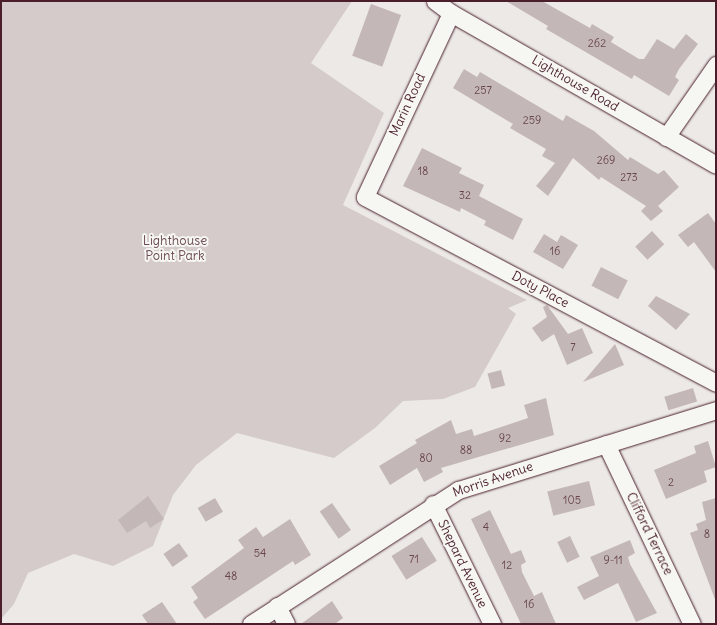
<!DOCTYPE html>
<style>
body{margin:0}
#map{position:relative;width:717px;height:625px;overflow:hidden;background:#ece9e6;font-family:Delius,sans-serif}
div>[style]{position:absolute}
.green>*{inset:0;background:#d4cbca}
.building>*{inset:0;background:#c4b7b7;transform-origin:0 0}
.roads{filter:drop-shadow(0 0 1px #4a1f2b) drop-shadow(0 0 1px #4a1f2b)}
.minor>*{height:17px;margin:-8.5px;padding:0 8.5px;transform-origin:8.5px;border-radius:8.5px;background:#f6f6f2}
span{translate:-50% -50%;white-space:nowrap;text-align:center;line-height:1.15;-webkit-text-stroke:4px #f6f6f2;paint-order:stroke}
.number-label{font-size:11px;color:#68454e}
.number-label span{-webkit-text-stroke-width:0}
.street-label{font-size:13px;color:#4a1f2b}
.park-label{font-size:13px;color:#6c4a53}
.frame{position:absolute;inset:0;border:2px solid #4a1f2b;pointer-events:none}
</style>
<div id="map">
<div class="green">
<div style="clip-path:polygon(1px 1px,352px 1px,311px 63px,384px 113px,343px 205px,527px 300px,508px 308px,516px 314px,475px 387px,443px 399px,403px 401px,375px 428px,334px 458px,237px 433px,196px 465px,173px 495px,153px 546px,113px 566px,74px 554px,28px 573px,14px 604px,1px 619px)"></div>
</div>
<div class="building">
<div style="clip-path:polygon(506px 1px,542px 1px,590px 28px,592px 24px,614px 37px,611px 42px,639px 59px,644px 59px,657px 39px,674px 49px,686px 34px,698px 44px,679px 69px,675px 77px,679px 80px,669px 96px,634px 75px,632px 79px,546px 29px,548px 26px)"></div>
<div style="left:371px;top:4px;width:32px;height:55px;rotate:20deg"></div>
<div style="clip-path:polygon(464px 69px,477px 77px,480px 72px,563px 121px,566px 115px,594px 131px,628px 160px,630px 157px,658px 174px,664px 170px,679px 187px,658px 206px,663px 211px,651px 221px,641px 211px,646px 206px,601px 177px,599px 180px,573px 158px,548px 196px,536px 186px,555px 163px,542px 156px,546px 149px,510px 128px,513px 124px,453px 88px)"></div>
<div style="clip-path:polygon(422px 148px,462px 168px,459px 173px,484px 185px,479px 196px,523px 219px,513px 240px,484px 225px,486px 221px,461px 208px,460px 212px,403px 186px)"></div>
<div style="clip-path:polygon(708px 213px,716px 224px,716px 272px,694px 242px,688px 247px,678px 235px)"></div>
<div style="left:652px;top:231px;width:18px;height:23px;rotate:47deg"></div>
<div style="clip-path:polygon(544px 234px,557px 242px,561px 235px,578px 245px,563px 269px,533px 252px)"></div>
<div style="left:601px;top:267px;width:30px;height:21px;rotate:27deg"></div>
<div style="clip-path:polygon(656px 296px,690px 314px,676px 330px,648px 306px)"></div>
<div style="clip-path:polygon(547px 305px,568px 334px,582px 328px,593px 353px,567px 365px,554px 334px,542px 342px,532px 328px,547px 317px,543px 307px)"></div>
<div style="clip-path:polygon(615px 344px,624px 365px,583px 382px)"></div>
<div style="left:501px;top:370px;width:16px;height:14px;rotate:75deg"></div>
<div style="left:693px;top:388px;width:14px;height:30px;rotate:73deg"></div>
<div style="clip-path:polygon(546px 398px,554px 435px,441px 468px,443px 472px,424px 482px,417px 468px,390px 485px,379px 466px,417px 443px,415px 440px,451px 420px,456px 434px,472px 429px,474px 436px,528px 418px,524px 405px)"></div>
<div style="clip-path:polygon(708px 441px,716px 467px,704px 471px,707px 482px,666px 499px,654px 470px,696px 453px,694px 446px)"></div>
<div style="left:589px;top:481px;width:25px;height:43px;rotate:76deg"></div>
<div style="clip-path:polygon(148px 496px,164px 519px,150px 528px,146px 521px,127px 533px,118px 520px)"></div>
<div style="left:215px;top:498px;width:16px;height:20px;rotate:60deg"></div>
<div style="clip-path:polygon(716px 498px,716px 602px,690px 533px,698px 530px,696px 524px,706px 520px,702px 502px)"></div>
<div style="left:332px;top:503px;width:33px;height:15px;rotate:55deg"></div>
<div style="clip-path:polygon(490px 510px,511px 554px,521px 550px,526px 562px,521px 565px,522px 572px,534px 596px,542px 592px,556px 624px,521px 624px,471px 519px)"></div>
<div style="clip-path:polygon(290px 519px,311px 555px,295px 565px,293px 561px,205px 619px,193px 602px,198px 598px,191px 587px,244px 548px,238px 540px,256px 527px,263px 537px)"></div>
<div style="left:570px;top:536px;width:23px;height:14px;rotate:65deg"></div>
<div style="left:422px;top:537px;width:28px;height:36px;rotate:58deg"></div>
<div style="clip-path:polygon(630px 540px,635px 553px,628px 557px,630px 564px,657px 613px,636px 622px,618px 583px,584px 600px,577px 587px,599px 576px,590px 557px)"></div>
<div style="left:179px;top:543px;width:16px;height:19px;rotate:55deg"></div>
<div style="clip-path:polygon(332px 601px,343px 618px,335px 624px,301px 624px)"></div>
<div style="clip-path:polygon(162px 602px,177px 624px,148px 624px,142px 615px)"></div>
</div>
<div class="roads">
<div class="minor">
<div style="left:435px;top:1px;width:20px;rotate:37deg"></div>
<div style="left:451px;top:13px;width:305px;rotate:29.8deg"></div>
<div style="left:451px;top:13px;width:203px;rotate:115.1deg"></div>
<div style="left:365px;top:197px;width:397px;rotate:27.9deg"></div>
<div style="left:666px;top:137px;width:88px;rotate:-55.2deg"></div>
<div style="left:606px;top:444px;width:199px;rotate:64.5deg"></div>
<div style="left:433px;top:504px;width:134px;rotate:63.8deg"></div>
<div style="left:277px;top:606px;width:20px;rotate:63deg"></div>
<div style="left:251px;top:624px;width:247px;rotate:-32.9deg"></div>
<div style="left:458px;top:490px;width:270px;rotate:-17.2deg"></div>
</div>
</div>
<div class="number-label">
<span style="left:597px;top:43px">262</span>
<span style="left:483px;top:90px">257</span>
<span style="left:532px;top:120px">259</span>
<span style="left:606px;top:160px">269</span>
<span style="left:423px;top:171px">18</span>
<span style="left:629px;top:177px">273</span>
<span style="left:465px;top:195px">32</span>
<span style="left:555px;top:251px">16</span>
<span style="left:573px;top:347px">7</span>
<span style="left:505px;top:438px">92</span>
<span style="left:466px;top:450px">88</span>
<span style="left:426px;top:458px">80</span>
<span style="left:671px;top:482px">2</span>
<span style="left:572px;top:500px">105</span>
<span style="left:486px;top:527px">4</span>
<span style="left:707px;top:534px">8</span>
<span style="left:260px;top:553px">54</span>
<span style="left:414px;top:559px">71</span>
<span style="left:613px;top:560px">9-11</span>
<span style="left:507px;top:565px">12</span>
<span style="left:231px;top:576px">48</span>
<span style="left:529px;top:604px">16</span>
</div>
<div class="street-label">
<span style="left:575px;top:84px;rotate:30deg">Lighthouse Road</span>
<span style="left:408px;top:105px;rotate:-65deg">Marin Road</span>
<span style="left:540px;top:290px;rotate:28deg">Doty Place</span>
<span style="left:493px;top:480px;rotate:-19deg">Morris Avenue</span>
<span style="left:649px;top:534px;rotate:64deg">Clifford Terrace</span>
<span style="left:462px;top:564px;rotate:64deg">Shepard Avenue</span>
</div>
<div class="park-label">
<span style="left:175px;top:249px">Lighthouse<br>Point Park</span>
</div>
<div class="frame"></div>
</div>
